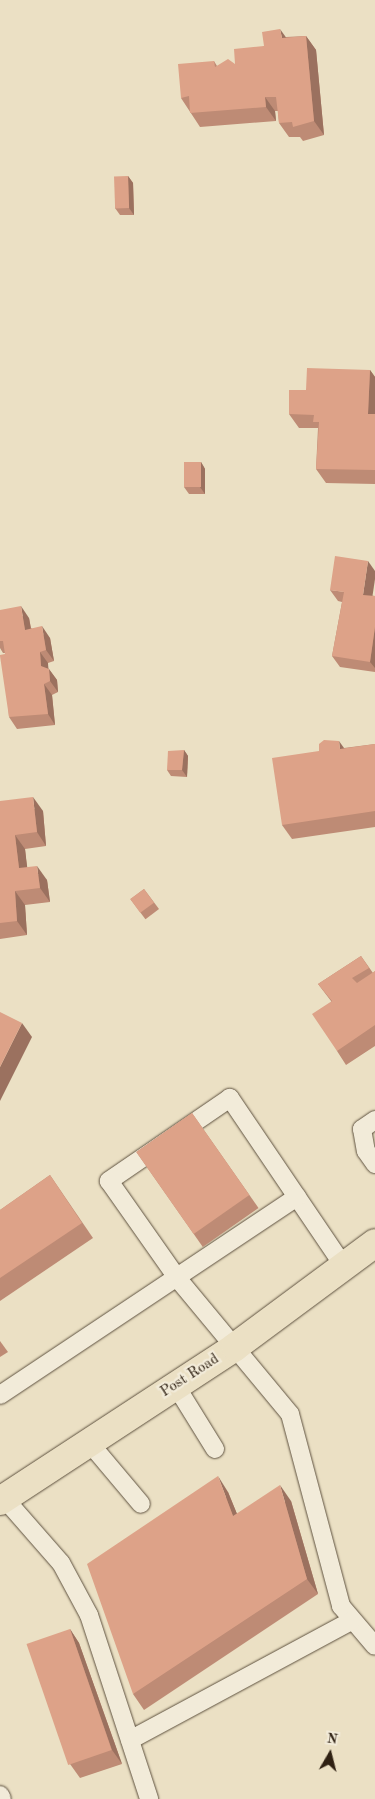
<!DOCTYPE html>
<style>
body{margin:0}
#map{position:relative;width:375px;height:1799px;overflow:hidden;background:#ebe0c4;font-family:"Old Standard TT",serif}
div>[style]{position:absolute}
.roads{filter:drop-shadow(0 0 1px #5e513f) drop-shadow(0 0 1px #5e513f)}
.lane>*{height:18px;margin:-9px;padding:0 9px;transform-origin:9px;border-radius:9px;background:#f2ebd9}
.primary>*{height:28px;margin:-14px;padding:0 14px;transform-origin:14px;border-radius:14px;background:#ebe0c4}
.wall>*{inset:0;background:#be8b75;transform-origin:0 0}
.shaded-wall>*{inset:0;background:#9b715f}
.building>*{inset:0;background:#dda288;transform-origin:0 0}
span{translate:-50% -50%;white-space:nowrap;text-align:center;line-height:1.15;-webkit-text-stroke:4.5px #f2ebd9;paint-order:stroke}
.street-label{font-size:15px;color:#2f2113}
.north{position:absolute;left:305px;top:1729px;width:50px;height:50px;-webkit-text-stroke:4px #f2ebd9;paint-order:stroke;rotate:8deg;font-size:14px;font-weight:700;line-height:20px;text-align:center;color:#2f2113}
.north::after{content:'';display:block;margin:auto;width:18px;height:22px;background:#2f2113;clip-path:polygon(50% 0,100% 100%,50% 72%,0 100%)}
</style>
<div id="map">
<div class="roads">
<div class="lane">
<div style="left:375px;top:1120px;width:16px;rotate:145deg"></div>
<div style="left:362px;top:1129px;width:22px;rotate:80deg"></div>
<div style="left:366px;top:1151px;width:16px;rotate:55deg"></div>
<div style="left:343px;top:1265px;width:202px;rotate:-124.1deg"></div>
<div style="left:230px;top:1098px;width:147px;rotate:145.6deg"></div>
<div style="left:109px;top:1181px;width:120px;rotate:54.9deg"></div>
<div style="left:178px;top:1279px;width:175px;rotate:50.3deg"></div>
<div style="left:290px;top:1414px;width:199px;rotate:75.1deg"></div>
<div style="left:341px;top:1606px;width:52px;rotate:49.6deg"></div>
<div style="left:176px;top:1386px;width:74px;rotate:58.2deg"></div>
<div style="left:0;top:1395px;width:357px;rotate:-33.7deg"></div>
<div style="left:88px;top:1441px;width:82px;rotate:49.9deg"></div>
<div style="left:4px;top:1498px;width:86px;rotate:48.8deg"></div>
<div style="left:61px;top:1563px;width:59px;rotate:61.7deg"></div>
<div style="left:89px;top:1615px;width:194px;rotate:71.9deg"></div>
<div style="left:130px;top:1740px;width:251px;rotate:-28.3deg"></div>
<div style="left:0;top:1795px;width:4px;rotate:63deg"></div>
</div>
<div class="primary">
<div style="left:0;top:1501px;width:281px;rotate:-33.2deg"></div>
<div style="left:235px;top:1347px;width:174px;rotate:-36.6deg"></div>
</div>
</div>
<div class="wall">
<div style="clip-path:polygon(306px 36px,316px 50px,324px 135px,303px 141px,300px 137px,289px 137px,279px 123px,278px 111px,275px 111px,276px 121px,200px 127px,181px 98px,214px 61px,217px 66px,235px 64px,264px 46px,286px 37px)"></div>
<div style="clip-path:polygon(128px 176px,133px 183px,134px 215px,120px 215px,115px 208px)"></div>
<div style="clip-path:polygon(370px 370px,375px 377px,375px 484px,326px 483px,316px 469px,318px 428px,299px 428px,289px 414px,306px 390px)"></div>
<div style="clip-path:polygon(201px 462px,205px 469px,205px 494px,189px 494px,184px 487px)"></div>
<div style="clip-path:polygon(330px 590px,375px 596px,375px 672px,340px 667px,332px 656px,342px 602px,338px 601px)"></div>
<div style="clip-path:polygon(0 610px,29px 618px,31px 628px,50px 638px,54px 661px,48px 663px,48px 668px,57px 680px,58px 692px,52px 695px,55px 725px,17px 729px,9px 717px,5px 653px,3px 653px,0 648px)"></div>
<div style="clip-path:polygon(375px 744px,375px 827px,292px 839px,282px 825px,344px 748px)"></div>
<div style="clip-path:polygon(184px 750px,188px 756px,187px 777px,171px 776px,167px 770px)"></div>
<div style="clip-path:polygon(0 801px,43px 811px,46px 846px,25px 849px,27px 868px,47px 880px,50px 902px,25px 905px,27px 935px,0 939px)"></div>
<div style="left:144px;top:889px;width:25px;height:17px;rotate:53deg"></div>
<div style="clip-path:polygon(361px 956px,373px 973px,375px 971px,375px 1046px,346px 1065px,337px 1051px,331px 1001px,318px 984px)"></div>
<div style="left:192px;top:1113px;width:116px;height:68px;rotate:55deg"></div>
<div style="clip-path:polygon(50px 1175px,93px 1238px,0 1301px,0 1210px)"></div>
<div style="clip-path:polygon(0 1341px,8px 1352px,0 1357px)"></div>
<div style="clip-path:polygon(228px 1492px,237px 1514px,291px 1501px,318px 1594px,144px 1710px,133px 1694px)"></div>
<div style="clip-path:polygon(70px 1629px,79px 1643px,122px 1764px,80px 1778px,70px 1764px)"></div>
</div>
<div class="shaded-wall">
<div style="clip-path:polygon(280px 29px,290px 43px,282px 38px)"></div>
<div style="clip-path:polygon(306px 36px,316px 50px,324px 135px,314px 121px)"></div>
<div style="clip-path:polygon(265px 97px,275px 111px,276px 121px,266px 107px)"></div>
<div style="clip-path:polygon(128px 176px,133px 183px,134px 215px,129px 208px)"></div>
<div style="clip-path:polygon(370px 370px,375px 377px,375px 423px,368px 414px)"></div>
<div style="clip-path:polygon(201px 462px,205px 469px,205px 494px,200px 487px)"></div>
<div style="clip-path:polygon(368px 561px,375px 571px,375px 579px,371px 606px,363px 595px)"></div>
<div style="clip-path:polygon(21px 606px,29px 618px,33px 641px,25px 630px)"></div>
<div style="clip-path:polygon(42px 626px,50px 638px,54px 661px,46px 650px)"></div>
<div style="clip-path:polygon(375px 627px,375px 668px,370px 662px)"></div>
<div style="clip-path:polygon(40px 652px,48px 663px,49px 677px,41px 666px)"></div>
<div style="clip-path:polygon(49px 669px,57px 680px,58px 692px,50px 681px)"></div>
<div style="clip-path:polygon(44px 684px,52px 695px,55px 725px,48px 714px)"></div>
<div style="clip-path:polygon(339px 741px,349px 755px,340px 749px)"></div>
<div style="clip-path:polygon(184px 750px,188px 756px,187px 777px,182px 770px)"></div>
<div style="clip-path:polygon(33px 797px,43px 811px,46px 846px,37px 832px)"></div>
<div style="clip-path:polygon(15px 835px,25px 849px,29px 882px,19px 868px)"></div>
<div style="clip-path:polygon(37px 866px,47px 880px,50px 902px,40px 888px)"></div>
<div style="clip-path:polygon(15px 891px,25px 905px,27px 935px,17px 921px)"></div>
<div style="clip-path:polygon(22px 1023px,32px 1037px,0 1101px,0 1067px)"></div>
<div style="clip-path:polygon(218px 1476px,228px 1492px,244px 1531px,233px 1516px)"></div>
<div style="clip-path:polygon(280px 1485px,291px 1501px,318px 1594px,307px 1579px)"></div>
<div style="clip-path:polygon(70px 1629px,79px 1643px,122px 1764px,112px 1750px)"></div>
</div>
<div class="building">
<div style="clip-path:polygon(280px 29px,282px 38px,306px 36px,314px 121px,293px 127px,292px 122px,279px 123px,276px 97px,265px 97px,266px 107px,190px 113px,189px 96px,181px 98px,178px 64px,214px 61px,215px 67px,228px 59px,235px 64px,234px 49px,264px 46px,262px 32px)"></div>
<div style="left:128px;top:176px;width:32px;height:14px;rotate:88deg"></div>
<div style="clip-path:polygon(307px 368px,370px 370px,368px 414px,375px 414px,375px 470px,316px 469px,319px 422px,313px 422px,314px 415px,289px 414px,289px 390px,306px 390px)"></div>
<div style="left:184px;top:462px;width:17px;height:25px"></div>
<div style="clip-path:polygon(335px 556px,368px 561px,363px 595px,375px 596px,375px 627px,370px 662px,332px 656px,344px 592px,330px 590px)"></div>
<div style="clip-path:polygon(21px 606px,25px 630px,42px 626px,46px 650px,40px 652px,41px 666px,49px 669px,50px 681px,44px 684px,48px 714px,9px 717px,0 656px,0 655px,5px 654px,3px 641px,0 641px,0 610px)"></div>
<div style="clip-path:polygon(324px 740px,339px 741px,340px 749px,375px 744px,375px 811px,282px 825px,272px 758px,319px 751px,319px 744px)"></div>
<div style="clip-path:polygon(184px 750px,182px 770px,167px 770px,168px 751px)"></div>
<div style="clip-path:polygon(33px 797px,37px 832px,15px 835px,19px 868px,37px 866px,40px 888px,15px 891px,17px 921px,0 923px,0 801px)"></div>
<div style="left:144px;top:889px;width:17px;height:17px;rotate:54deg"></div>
<div style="clip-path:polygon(361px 956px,369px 968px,352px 978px,357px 983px,375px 971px,375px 1025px,337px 1051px,312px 1014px,332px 1001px,318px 984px)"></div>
<div style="clip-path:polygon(0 1012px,22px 1023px,0 1067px)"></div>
<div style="left:192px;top:1113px;width:100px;height:68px;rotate:55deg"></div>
<div style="clip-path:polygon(50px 1175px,82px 1223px,0 1278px,0 1210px)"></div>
<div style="clip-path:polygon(218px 1476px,233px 1516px,280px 1485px,307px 1579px,133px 1694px,87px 1564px)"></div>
<div style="left:70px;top:1629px;width:128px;height:46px;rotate:71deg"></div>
</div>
<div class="street-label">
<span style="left:190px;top:1376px;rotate:-33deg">Post Road</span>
</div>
<div class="north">N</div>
</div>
